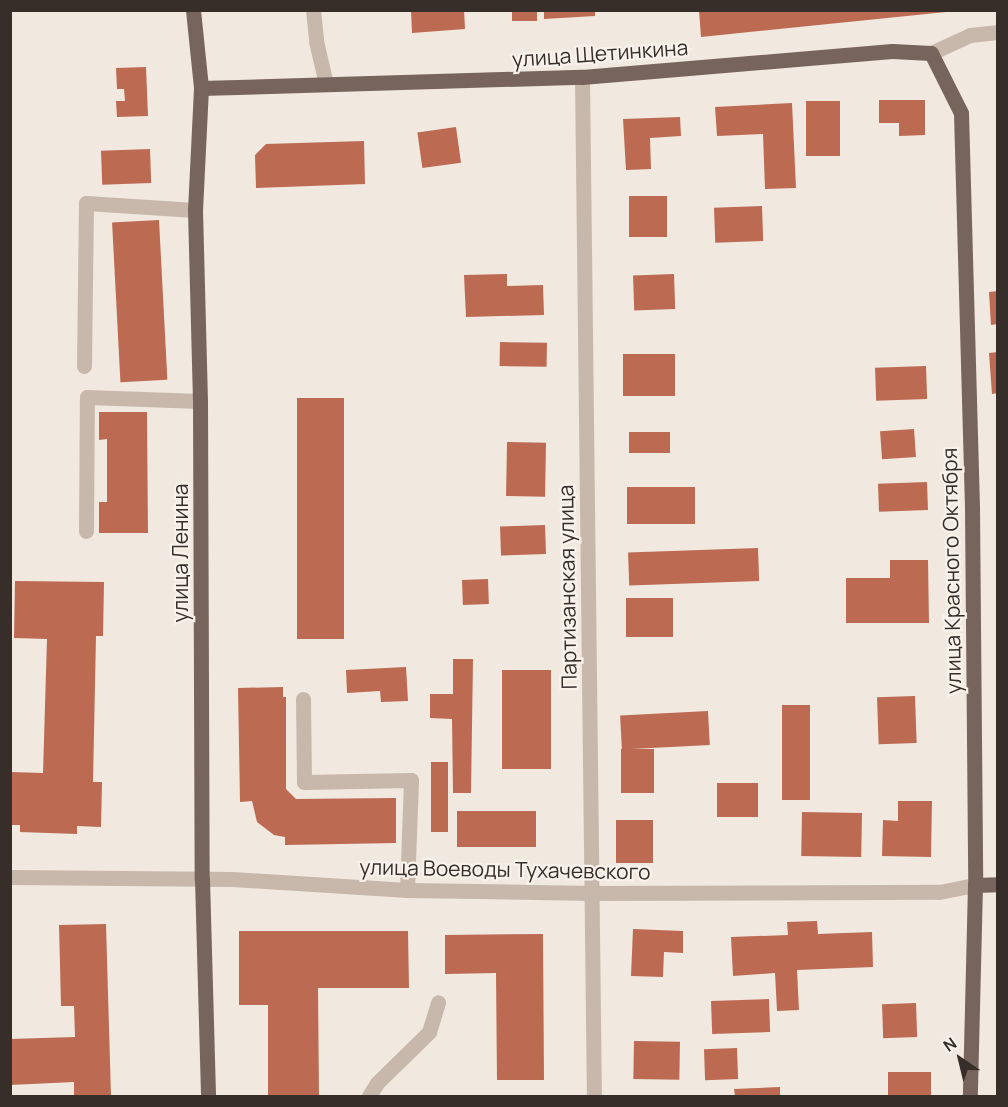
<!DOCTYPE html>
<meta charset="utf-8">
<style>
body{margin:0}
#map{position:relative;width:1008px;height:1107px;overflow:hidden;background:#f1e8df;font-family:Manrope,sans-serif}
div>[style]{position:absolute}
.building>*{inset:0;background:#bc6a52;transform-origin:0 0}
.minor>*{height:15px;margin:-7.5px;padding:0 7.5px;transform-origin:7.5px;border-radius:7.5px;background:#c8b8ac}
.major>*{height:15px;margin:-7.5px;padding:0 7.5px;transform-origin:7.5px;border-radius:7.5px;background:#77655d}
span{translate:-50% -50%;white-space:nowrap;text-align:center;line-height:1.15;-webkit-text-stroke:4.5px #f9f2eb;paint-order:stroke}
.street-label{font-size:21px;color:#372e2a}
.frame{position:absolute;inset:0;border:12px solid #372e2a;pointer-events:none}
.north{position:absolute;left:930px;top:1029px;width:60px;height:60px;-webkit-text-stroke:4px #f9f2eb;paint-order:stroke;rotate:325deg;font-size:16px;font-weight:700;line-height:24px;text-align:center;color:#372e2a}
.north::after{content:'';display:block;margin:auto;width:21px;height:27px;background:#372e2a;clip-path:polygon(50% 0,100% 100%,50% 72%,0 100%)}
</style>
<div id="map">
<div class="building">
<div style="clip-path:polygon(411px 10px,464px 10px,465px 29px,412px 33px)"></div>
<div style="left:512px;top:10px;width:25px;height:11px"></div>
<div style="clip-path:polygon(544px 10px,595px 10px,595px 16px,544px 19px)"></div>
<div style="clip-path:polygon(699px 10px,946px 10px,946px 12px,701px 37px)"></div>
<div style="clip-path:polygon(146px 67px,148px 116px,117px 117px,116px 101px,125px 101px,124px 89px,117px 89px,116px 68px)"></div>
<div style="clip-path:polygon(879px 100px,925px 100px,925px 135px,899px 136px,899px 123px,879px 123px)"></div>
<div style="left:840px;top:101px;width:55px;height:34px;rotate:90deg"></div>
<div style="clip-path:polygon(792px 103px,796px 188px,765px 189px,763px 134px,717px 136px,715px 107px)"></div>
<div style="clip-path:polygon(680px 117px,681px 136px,650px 138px,651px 169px,626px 170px,623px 119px)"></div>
<div style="left:456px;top:127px;width:36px;height:39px;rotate:82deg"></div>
<div style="clip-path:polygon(364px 141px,365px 184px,256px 188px,255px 155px,266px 144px)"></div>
<div style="left:150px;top:149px;width:34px;height:49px;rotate:88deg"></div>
<div style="left:629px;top:196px;width:38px;height:41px"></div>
<div style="left:762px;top:206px;width:35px;height:48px;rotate:88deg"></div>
<div style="left:159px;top:220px;width:160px;height:47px;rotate:87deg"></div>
<div style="clip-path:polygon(507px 274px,507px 286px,543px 285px,544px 315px,466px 317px,464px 275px)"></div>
<div style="left:674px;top:274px;width:35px;height:41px;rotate:88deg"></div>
<div style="clip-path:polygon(998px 291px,998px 324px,991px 325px,989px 292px)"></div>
<div style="left:500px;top:342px;width:47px;height:24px;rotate:1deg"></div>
<div style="clip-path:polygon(998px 352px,998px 393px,992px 394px,989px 353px)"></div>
<div style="left:623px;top:354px;width:52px;height:42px"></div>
<div style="left:926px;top:366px;width:33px;height:51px;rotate:88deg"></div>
<div style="left:344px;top:398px;width:241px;height:47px;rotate:90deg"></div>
<div style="clip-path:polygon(99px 412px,147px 412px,148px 533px,99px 533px,99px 502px,107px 502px,107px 439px,99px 440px)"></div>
<div style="left:914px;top:429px;width:28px;height:34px;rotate:86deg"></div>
<div style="left:629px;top:432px;width:41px;height:21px"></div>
<div style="left:507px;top:442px;width:39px;height:54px;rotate:1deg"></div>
<div style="left:927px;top:482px;width:28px;height:49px;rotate:88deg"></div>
<div style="left:627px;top:487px;width:68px;height:37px"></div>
<div style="left:545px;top:525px;width:29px;height:45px;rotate:88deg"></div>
<div style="left:758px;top:548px;width:33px;height:130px;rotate:88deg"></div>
<div style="clip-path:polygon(890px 560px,928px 560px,929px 623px,846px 623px,846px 578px,890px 578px)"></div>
<div style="left:488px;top:579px;width:25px;height:26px;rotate:88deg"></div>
<div style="clip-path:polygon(15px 581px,104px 582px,103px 636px,96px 636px,93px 782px,102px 782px,101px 827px,77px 826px,77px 834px,20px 832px,20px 825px,10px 825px,11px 772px,43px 773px,47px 639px,14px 638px)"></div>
<div style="left:626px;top:598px;width:47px;height:39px"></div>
<div style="clip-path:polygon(453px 659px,473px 659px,471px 793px,453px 793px,452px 719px,430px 718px,430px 694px,453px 694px)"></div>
<div style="clip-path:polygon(406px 667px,408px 701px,381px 702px,380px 691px,347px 693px,346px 670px)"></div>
<div style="left:502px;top:670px;width:49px;height:99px"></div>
<div style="clip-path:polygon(283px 687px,283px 697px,286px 697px,286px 789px,296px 799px,396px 798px,396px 843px,285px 845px,285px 837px,274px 835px,257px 822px,252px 801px,240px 802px,238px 688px)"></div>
<div style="left:915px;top:696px;width:47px;height:38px;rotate:88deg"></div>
<div style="left:782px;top:705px;width:28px;height:95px"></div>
<div style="left:708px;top:711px;width:34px;height:88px;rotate:87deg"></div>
<div style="left:621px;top:749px;width:33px;height:44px"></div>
<div style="left:431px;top:762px;width:17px;height:70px"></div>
<div style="left:717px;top:783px;width:41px;height:34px"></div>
<div style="clip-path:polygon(898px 801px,932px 801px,931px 857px,882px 856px,883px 820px,898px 821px)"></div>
<div style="left:536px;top:811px;width:36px;height:79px;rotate:90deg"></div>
<div style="left:802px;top:812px;width:60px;height:44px;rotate:1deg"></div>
<div style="left:616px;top:820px;width:37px;height:43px"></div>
<div style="clip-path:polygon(817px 921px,818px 934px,872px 932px,873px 967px,797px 970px,799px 1010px,777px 1011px,775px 973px,733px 976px,731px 937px,788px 935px,787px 922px)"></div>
<div style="clip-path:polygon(106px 924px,111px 1096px,74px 1096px,74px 1082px,10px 1085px,10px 1039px,75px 1037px,74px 1006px,61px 1006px,59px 925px)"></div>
<div style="clip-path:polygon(633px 929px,683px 931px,683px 953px,664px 952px,663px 977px,631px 976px)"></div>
<div style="clip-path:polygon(239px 931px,408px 931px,409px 988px,318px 988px,319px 1096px,268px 1096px,268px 1005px,239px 1005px)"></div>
<div style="clip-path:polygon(543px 934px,544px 1080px,497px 1080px,496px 973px,445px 974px,445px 935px)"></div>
<div style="left:769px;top:999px;width:33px;height:58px;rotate:88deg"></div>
<div style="left:916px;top:1003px;width:34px;height:34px;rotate:88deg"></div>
<div style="left:634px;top:1041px;width:46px;height:38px;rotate:1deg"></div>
<div style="left:737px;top:1048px;width:31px;height:33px;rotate:88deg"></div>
<div style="left:888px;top:1072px;width:43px;height:24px"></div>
<div style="clip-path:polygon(780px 1087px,780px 1096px,735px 1096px,734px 1089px)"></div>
</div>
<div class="minor">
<div style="left:313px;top:10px;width:31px;rotate:84deg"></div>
<div style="left:316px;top:41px;width:44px;rotate:76.9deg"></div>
<div style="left:931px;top:53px;width:43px;rotate:-24.8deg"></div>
<div style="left:970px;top:35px;width:28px;rotate:-6deg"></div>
<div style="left:582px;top:77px;width:1019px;rotate:89.33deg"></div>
<div style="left:84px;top:366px;width:163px;rotate:-89.3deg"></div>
<div style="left:86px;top:203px;width:109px;rotate:3.7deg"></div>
<div style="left:86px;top:531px;width:134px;rotate:-89.6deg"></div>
<div style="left:87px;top:397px;width:113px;rotate:2deg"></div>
<div style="left:303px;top:699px;width:83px;rotate:89.3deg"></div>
<div style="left:304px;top:782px;width:107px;rotate:-1.1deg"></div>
<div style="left:411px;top:780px;width:110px;rotate:92.1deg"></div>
<div style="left:10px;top:877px;width:222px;rotate:0.5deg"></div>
<div style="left:232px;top:879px;width:175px;rotate:3.6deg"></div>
<div style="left:407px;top:890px;width:185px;rotate:0.9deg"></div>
<div style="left:592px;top:893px;width:347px;rotate:-0.2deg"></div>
<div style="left:939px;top:892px;width:37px;rotate:-11deg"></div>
<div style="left:369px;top:1096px;width:15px;rotate:-58deg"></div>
<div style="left:377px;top:1083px;width:73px;rotate:-44.4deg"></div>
<div style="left:429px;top:1032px;width:31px;rotate:-73deg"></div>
</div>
<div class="major">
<div style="left:193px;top:10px;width:78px;rotate:84.1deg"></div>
<div style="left:201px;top:88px;width:122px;rotate:92.8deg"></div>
<div style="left:195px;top:210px;width:191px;rotate:88.5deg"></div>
<div style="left:200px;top:401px;width:478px;rotate:89.8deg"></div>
<div style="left:202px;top:879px;width:217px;rotate:88.4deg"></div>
<div style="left:201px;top:88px;width:381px;rotate:-1.7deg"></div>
<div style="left:582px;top:77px;width:311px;rotate:-4.8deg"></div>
<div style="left:892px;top:51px;width:39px;rotate:3deg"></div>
<div style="left:931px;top:53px;width:67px;rotate:63.4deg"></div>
<div style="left:961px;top:113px;width:396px;rotate:88.4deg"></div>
<div style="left:972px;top:509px;width:376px;rotate:89.5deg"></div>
<div style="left:975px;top:885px;width:211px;rotate:91.4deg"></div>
<div style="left:975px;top:885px;width:23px;rotate:-2deg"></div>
</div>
<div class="street-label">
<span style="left:600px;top:53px;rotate:-4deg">улица Щетинкина</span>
<span style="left:180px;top:553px;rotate:-90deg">улица Ленина</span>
<span style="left:951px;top:571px;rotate:-91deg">улица Красного Октября</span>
<span style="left:567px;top:587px;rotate:-91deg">Партизанская улица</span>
<span style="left:505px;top:869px;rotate:1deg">улица Воеводы Тухачевского</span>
</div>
<div class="frame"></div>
<div class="north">N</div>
</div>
